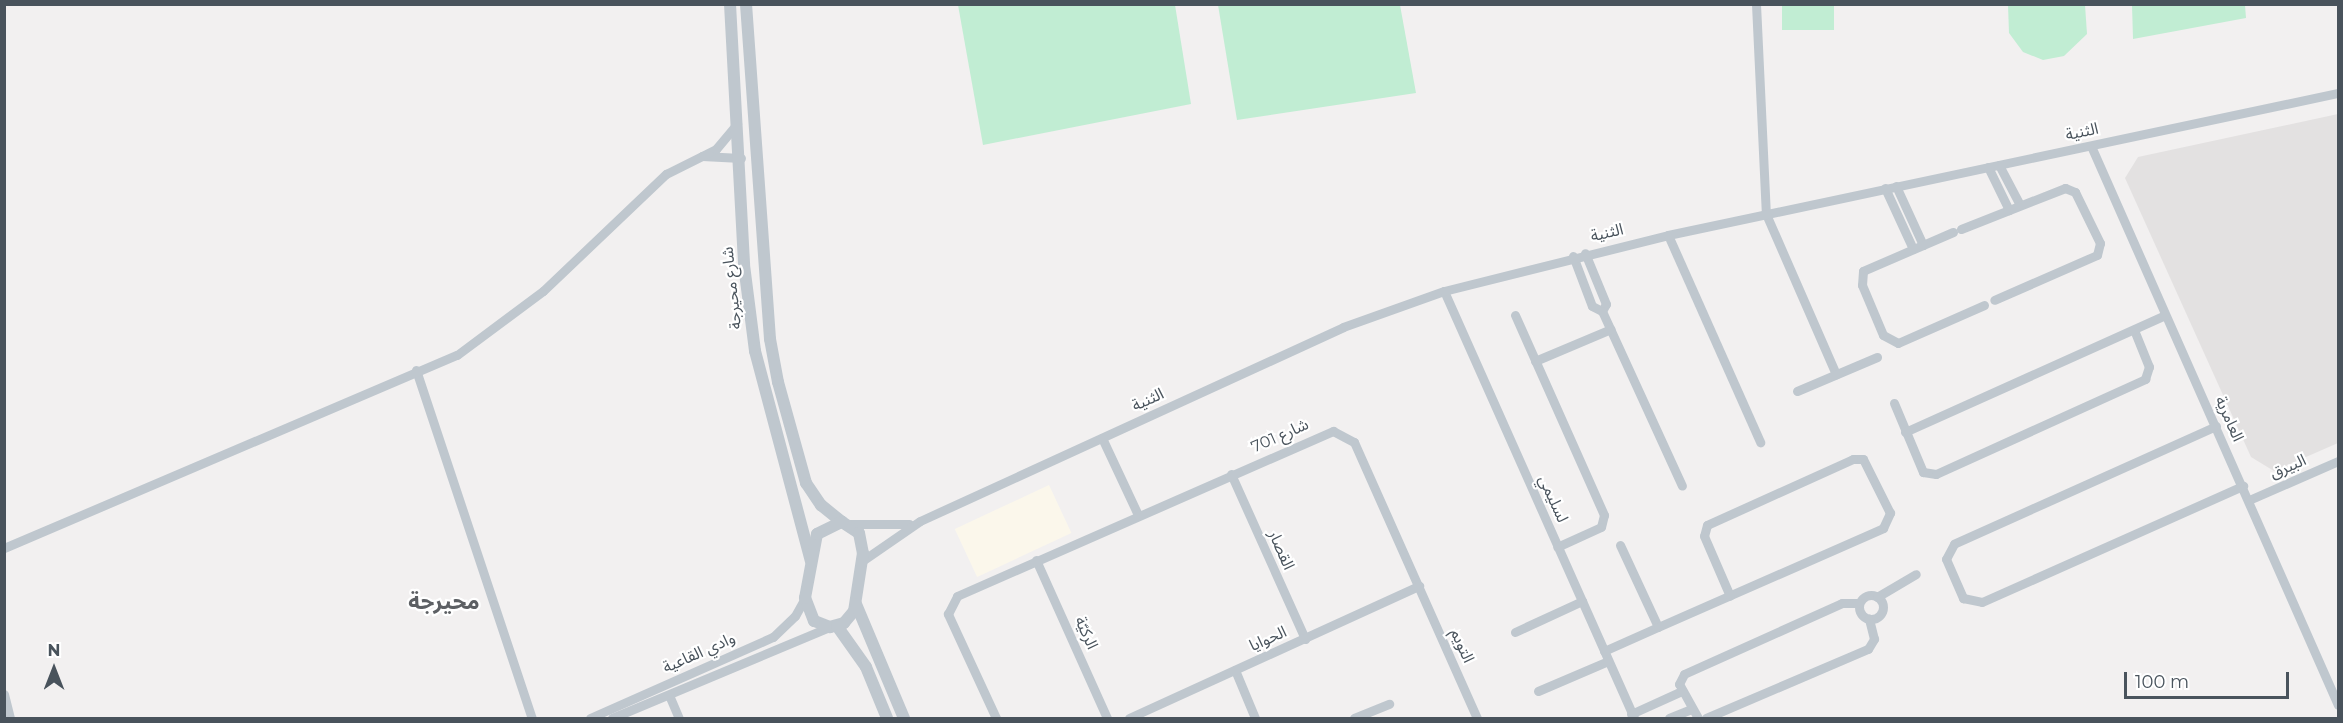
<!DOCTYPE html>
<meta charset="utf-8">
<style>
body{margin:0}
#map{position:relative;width:2343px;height:723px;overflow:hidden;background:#f2f0f0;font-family:Montserrat,"Noto Sans Arabic",sans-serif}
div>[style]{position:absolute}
.commercial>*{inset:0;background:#fbf7eb;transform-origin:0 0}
.education>*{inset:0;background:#e3e1e1}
.green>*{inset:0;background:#c1edd3;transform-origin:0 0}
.minor>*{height:9px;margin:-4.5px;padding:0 4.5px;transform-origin:4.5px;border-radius:4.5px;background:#bfc7ce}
.minor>.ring{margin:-4.5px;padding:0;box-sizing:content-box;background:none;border:9px solid #bfc7ce;border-radius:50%}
.tertiary>*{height:12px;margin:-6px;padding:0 6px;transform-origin:6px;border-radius:6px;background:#bfc7ce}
span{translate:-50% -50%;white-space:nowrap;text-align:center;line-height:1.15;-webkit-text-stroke:4.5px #fff;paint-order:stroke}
.street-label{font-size:16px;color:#49535c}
.district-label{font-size:22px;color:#5d6064;font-weight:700}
.frame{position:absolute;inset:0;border:6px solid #49535c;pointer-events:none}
.north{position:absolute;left:24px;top:639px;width:60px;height:60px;-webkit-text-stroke:4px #fff;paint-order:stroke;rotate:0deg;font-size:16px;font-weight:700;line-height:24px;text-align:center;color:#49535c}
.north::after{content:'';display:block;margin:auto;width:21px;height:27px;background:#49535c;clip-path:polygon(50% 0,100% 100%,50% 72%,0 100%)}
.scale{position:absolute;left:2124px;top:672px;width:165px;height:27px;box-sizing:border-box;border:3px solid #49535c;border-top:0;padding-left:8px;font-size:18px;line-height:21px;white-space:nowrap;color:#49535c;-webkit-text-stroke:4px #fff;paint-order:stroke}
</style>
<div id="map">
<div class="commercial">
<div style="left:1049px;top:485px;width:53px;height:104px;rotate:65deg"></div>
</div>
<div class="education">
<div style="clip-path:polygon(2338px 114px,2338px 443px,2274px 471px,2251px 457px,2125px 178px,2138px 157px)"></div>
</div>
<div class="green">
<div style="clip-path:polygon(958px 5px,1175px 5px,1191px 104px,983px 145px)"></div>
<div style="clip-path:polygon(1218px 5px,1400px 5px,1416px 93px,1237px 120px)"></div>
<div style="left:1782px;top:5px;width:52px;height:25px"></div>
<div style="clip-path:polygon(2008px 5px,2085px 5px,2087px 34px,2064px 56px,2043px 60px,2023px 52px,2009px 33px)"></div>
<div style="clip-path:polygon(2132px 5px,2245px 5px,2246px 18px,2133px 39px)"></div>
</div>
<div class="minor">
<div style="left:1756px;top:4px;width:210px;rotate:87.3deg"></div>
<div style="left:1766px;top:214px;width:175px;rotate:66.4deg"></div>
<div style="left:2091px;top:146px;width:611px;rotate:66.16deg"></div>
<div style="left:702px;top:156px;width:39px;rotate:3deg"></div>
<div style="left:1999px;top:165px;width:45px;rotate:62.3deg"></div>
<div style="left:1988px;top:167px;width:48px;rotate:64deg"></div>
<div style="left:1896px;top:186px;width:65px;rotate:65.4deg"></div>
<div style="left:1885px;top:188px;width:67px;rotate:65.3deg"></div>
<div style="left:1961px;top:229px;width:112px;rotate:-21.5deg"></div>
<div style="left:2065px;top:188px;width:11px;rotate:22deg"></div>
<div style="left:2075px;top:192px;width:57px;rotate:63.9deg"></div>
<div style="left:2100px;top:243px;width:12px;rotate:104deg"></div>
<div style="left:2097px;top:255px;width:112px;rotate:156.4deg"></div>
<div style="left:1953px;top:232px;width:98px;rotate:156.6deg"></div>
<div style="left:1863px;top:271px;width:14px;rotate:94deg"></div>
<div style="left:1862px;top:285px;width:54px;rotate:67.2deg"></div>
<div style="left:1883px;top:335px;width:17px;rotate:28deg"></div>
<div style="left:1898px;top:343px;width:94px;rotate:-23.8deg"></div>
<div style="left:1668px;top:235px;width:227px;rotate:66deg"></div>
<div style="left:1573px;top:256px;width:53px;rotate:69.2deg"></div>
<div style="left:1592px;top:306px;width:11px;rotate:27deg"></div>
<div style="left:1602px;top:311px;width:8px;rotate:-60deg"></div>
<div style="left:1606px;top:304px;width:55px;rotate:-112.4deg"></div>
<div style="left:1444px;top:291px;width:467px;rotate:66deg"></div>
<div style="left:1602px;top:311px;width:192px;rotate:65.4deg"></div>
<div style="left:1515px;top:315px;width:219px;rotate:66deg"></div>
<div style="left:1604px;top:515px;width:12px;rotate:104deg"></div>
<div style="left:1601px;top:527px;width:48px;rotate:155.6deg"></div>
<div style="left:1535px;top:361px;width:82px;rotate:-22.8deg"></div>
<div style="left:416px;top:370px;width:367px;rotate:71.6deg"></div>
<div style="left:1797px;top:391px;width:87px;rotate:-23deg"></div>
<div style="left:1894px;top:403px;width:75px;rotate:67.2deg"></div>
<div style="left:1923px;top:472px;width:13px;rotate:9deg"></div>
<div style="left:1936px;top:474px;width:230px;rotate:-24.4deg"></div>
<div style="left:2145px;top:379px;width:13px;rotate:-72deg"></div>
<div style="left:2149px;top:367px;width:40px;rotate:-112deg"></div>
<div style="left:2216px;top:426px;width:287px;rotate:155.8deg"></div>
<div style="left:1954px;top:544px;width:17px;rotate:118deg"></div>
<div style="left:1946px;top:559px;width:43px;rotate:66.4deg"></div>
<div style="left:1963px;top:598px;width:19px;rotate:12deg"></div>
<div style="left:1982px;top:602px;width:286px;rotate:-24deg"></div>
<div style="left:1905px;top:432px;width:285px;rotate:-24.2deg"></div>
<div style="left:1102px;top:438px;width:85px;rotate:64.9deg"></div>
<div style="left:1231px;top:474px;width:181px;rotate:65.8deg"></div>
<div style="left:2249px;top:500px;width:97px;rotate:-23.7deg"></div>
<div style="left:849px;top:524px;width:60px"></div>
<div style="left:1620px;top:545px;width:90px;rotate:65.1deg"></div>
<div style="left:4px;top:548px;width:492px;rotate:-23.1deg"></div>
<div style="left:457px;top:355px;width:107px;rotate:-36.7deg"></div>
<div style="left:543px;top:291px;width:170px;rotate:-43.6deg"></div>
<div style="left:666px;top:174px;width:56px;rotate:-26.6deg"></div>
<div style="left:716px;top:149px;width:33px;rotate:-50deg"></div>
<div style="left:1036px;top:560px;width:173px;rotate:65.8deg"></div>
<div style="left:862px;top:561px;width:70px;rotate:-34.6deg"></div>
<div style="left:920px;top:521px;width:465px;rotate:-24.6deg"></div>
<div style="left:1343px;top:327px;width:107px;rotate:-19.6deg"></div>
<div style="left:1444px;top:291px;width:231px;rotate:-14deg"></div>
<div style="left:1668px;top:235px;width:685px;rotate:-11.97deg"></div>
<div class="ring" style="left:1859px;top:595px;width:15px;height:15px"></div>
<div style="left:1877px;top:597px;width:45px;rotate:-30.5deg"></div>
<div style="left:1515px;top:632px;width:74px;rotate:-24.8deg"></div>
<div style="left:1604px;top:651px;width:59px;rotate:-24deg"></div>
<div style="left:1658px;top:627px;width:246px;rotate:-23.7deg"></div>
<div style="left:1883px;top:528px;width:17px;rotate:-65deg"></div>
<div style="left:1890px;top:513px;width:60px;rotate:-116.6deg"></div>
<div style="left:1863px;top:459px;width:10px;rotate:180deg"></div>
<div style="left:1853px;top:459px;width:160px;rotate:155.7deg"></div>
<div style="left:1707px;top:525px;width:11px;rotate:105deg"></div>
<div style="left:1704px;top:536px;width:65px;rotate:66.6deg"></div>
<div style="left:1235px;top:670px;width:52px;rotate:67.4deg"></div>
<div style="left:1538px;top:691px;width:76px;rotate:-23.2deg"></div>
<div style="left:4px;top:694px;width:25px;rotate:76deg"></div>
<div style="left:669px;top:695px;width:25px;rotate:67deg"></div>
<div style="left:1631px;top:714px;width:56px;rotate:-24.3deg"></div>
<div style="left:590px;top:718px;width:200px;rotate:-23.9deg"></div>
<div style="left:773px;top:637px;width:30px;rotate:-44deg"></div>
<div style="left:795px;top:616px;width:21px;rotate:-61deg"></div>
<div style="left:612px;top:718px;width:236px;rotate:-22.7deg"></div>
<div style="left:996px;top:718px;width:115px;rotate:-114.8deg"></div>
<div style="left:948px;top:614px;width:20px;rotate:-63deg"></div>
<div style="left:957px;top:596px;width:411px;rotate:-23.7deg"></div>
<div style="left:1333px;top:431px;width:24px;rotate:28deg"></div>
<div style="left:1354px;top:442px;width:302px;rotate:66deg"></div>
<div style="left:1129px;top:718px;width:319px;rotate:-24.5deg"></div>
<div style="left:1354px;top:718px;width:38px;rotate:-22deg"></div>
<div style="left:1669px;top:718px;width:24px;rotate:-22deg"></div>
<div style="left:1698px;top:718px;width:39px;rotate:-119deg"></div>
<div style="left:1679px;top:684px;width:11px;rotate:-63deg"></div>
<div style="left:1684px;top:674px;width:173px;rotate:-24.2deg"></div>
<div style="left:1842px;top:603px;width:17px"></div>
<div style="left:1706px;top:718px;width:176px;rotate:-23.1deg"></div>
<div style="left:1868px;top:649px;width:12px;rotate:-59deg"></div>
<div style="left:1874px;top:639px;width:21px;rotate:-104deg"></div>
</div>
<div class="tertiary">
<div style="left:730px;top:4px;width:261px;rotate:86.9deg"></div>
<div style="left:744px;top:265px;width:87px;rotate:82.7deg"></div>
<div style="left:755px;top:351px;width:217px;rotate:75.1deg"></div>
<div style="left:746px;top:4px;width:336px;rotate:85.9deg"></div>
<div style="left:770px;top:339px;width:44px;rotate:79.5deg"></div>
<div style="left:778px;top:382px;width:105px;rotate:74.5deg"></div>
<div style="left:806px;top:483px;width:27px;rotate:56deg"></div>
<div style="left:821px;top:505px;width:27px;rotate:39deg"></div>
<div style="left:842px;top:522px;width:20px;rotate:33deg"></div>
<div style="left:859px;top:533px;width:20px;rotate:79deg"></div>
<div style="left:863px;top:553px;width:59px;rotate:98.8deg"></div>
<div style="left:854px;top:611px;width:16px;rotate:130deg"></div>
<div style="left:844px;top:623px;width:15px;rotate:164deg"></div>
<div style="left:830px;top:627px;width:17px;rotate:-159deg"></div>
<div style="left:814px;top:621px;width:25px;rotate:-111deg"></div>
<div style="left:805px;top:598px;width:65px;rotate:-79.4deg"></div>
<div style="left:817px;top:534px;width:28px;rotate:-26deg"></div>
<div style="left:856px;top:604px;width:124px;rotate:67.2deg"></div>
<div style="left:837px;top:626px;width:50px;rotate:54.7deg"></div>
<div style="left:866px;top:667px;width:55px;rotate:67.6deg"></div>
</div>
<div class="street-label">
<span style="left:2082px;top:132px;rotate:-12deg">الثنية</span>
<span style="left:1607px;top:233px;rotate:-13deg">الثنية</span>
<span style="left:732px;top:288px;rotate:-96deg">شارع محيرجة</span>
<span style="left:1148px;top:400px;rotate:-25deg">الثنية</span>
<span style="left:2229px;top:419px;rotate:66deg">العامرية</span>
<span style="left:1280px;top:436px;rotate:-24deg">شارع 701</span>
<span style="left:2288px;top:467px;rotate:-24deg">البيرق</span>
<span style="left:1553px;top:499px;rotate:66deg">لسليمي</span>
<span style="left:1281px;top:550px;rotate:66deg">القصار</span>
<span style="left:1086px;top:633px;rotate:66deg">الركيّة</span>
<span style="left:1268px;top:639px;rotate:-24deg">الحوايا</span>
<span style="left:1462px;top:646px;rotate:66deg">التويم</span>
<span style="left:699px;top:653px;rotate:-24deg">وادي القاعية</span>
</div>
<div class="district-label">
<span style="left:444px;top:602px">محيرجة</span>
</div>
<div class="frame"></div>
<div class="north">N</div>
<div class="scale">100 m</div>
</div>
